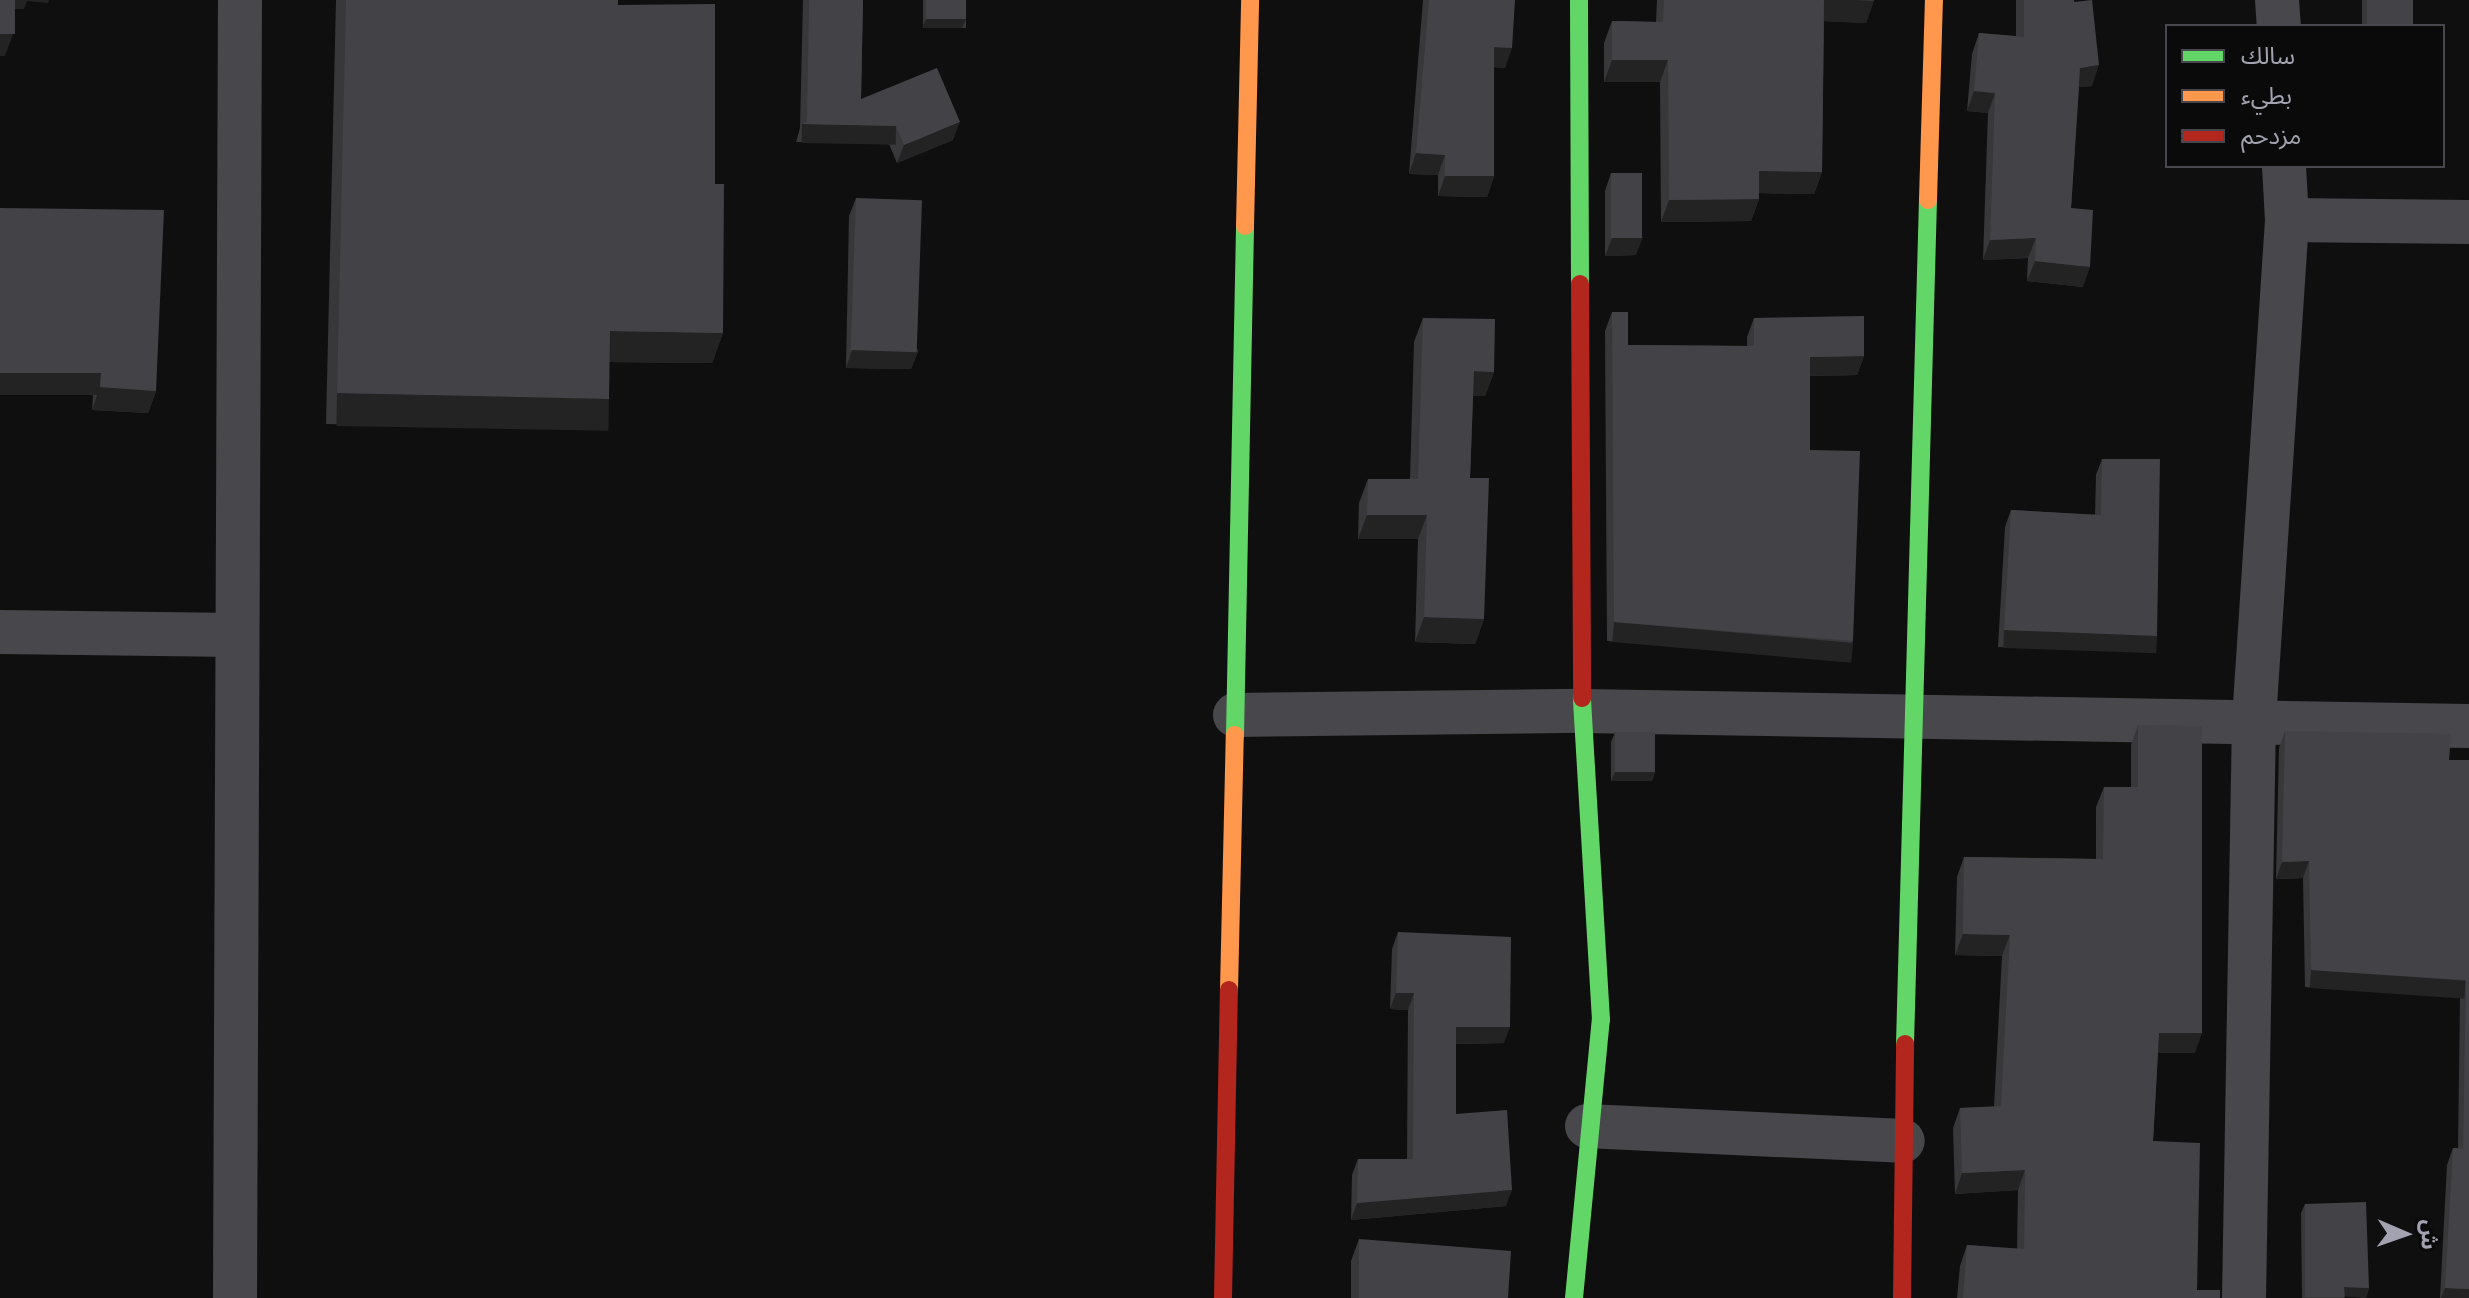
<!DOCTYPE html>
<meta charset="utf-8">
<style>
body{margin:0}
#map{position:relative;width:2469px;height:1298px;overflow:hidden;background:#100f10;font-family:"Nunito Sans","Noto Sans Arabic",sans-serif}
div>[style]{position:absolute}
.street>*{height:44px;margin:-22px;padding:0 22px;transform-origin:22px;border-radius:22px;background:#48484c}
.fast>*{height:18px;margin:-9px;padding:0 9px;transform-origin:9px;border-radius:9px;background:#63d668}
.slow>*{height:18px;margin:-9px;padding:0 9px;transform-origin:9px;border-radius:9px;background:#ff974d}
.jam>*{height:18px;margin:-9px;padding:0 9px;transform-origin:9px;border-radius:9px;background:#b3261e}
.wall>*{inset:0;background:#38383b;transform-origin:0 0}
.shaded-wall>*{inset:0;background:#232324;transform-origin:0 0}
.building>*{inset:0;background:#434347;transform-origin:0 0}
span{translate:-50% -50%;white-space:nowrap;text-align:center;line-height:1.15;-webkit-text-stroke:6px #0b0a0b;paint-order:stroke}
.legend{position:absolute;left:2165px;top:24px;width:280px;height:144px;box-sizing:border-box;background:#0b0a0b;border:2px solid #47474d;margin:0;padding:10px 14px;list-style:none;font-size:24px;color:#a2a2b0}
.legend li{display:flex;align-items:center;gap:16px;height:40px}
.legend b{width:40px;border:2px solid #47474d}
.north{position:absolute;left:2365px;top:1194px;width:80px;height:80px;-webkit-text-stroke:6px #0b0a0b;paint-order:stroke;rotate:92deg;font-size:22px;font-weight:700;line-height:32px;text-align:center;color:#a2a2b0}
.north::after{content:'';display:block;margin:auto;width:28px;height:36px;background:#a2a2b0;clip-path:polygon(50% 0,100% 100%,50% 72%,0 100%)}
</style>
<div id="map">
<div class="street">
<div style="left:2277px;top:0;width:26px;rotate:86deg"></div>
<div style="left:2287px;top:220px;width:182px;rotate:0.6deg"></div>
<div style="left:0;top:632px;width:237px;rotate:0.7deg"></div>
<div style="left:1235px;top:715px;width:347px;rotate:-0.7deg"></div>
<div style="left:1582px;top:711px;width:887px;rotate:0.97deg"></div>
<div style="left:1587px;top:1126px;width:316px;rotate:2.7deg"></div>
<div style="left:235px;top:1298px;width:1298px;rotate:-89.78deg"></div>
<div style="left:2244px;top:1298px;width:578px;rotate:-89.01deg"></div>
<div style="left:2254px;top:720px;width:501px;rotate:-86.22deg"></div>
<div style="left:2287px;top:220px;width:54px;rotate:-93.2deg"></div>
</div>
<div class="fast">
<div style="left:1579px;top:0;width:284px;rotate:89.8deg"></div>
<div style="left:1235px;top:735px;width:509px;rotate:-88.87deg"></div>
<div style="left:1905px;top:1044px;width:844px;rotate:-88.44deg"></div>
<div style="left:1574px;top:1298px;width:279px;rotate:-84.5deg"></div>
<div style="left:1601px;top:1020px;width:323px;rotate:-93.4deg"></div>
</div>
<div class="slow">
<div style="left:1928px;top:200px;width:200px;rotate:-88.3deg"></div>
<div style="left:1245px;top:226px;width:226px;rotate:-88.7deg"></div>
<div style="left:1229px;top:990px;width:255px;rotate:-88.7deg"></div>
</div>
<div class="jam">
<div style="left:1580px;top:284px;width:414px;rotate:89.7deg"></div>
<div style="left:1223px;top:1298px;width:308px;rotate:-88.9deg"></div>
<div style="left:1902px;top:1298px;width:254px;rotate:-89.3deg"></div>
</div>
<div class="wall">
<div style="clip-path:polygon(336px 0,618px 0,618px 5px,715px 184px,723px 333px,712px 363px,609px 362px,597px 430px,326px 424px)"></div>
<div style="clip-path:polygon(803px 0,863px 0,861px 99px,953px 140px,897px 163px,889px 144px,796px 142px,800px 128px)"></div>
<div style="left:923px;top:0;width:43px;height:28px"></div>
<div style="clip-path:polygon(1423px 0,1515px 0,1505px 68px,1494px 67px,1494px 176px,1487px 197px,1438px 196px,1438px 175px,1409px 174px)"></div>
<div style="clip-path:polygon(1657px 0,1874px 0,1866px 23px,1824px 21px,1822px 172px,1814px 194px,1759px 193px,1759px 199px,1751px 221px,1661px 222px,1660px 82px,1604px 82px,1604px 43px,1612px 21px,1656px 22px)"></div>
<div style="clip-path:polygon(2016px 0,2074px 0,2092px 86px,2079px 87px,2071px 208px,2083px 287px,2027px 281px,2028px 258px,1983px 260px,1988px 113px,1967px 111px,1972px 54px,1979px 33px,2016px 36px)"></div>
<div style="left:2362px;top:0;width:51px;height:26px"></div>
<div style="clip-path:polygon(1611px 173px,1636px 255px,1605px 256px,1605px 191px)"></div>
<div style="clip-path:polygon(856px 198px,918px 351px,911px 369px,846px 368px,849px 216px)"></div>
<div style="clip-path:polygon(0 208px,156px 391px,148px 413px,92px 410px,93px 396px)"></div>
<div style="clip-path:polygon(1612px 312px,1628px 345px,1747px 346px,1747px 337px,1754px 318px,1864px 356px,1857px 375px,1810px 376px,1810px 450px,1853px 641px,1846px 660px,1607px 641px,1605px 331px)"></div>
<div style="clip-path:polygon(1423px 318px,1494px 372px,1485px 396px,1473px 396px,1470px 478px,1484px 619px,1475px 644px,1415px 642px,1418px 539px,1358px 539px,1359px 503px,1368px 479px,1410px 479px,1414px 342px)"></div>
<div style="clip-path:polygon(2102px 459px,2157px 636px,2151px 652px,1998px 647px,2005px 527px,2011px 510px,2095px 515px,2096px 475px)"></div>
<div style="clip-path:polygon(2138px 725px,2195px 1053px,2158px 1053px,2153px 1141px,2197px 1290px,2220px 1298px,1957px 1298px,1960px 1266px,1967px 1245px,2017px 1249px,2018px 1190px,1955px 1194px,1953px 1128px,1960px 1108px,1994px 1107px,2002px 956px,1955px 955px,1957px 877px,1964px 857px,2096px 859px,2096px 807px,2104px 787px,2131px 787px,2131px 745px)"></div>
<div style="clip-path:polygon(2285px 731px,2449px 760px,2469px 760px,2469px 1298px,2440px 1298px,2447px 1165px,2453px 1148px,2458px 1148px,2460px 997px,2305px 987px,2303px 878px,2276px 879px,2279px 748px)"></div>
<div style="clip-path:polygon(1615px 732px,1655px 772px,1652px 781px,1611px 781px,1611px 742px)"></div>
<div style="clip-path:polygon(1398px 932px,1504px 1043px,1456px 1044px,1456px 1114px,1506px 1206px,1351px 1220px,1352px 1175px,1358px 1159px,1407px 1159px,1408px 1010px,1390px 1009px,1392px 949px)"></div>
<div style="clip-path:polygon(2305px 1204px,2369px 1288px,2366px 1298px,2345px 1296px,2344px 1298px,2302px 1298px,2301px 1213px)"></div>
<div style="clip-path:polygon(1359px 1239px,1508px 1298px,1351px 1298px,1351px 1261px)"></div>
</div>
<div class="shaded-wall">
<div style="clip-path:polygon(11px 0,49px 0,48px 3px,27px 1px,24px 9px,8px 9px)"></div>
<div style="clip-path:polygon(1824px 0,1853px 0,1874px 1px,1866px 23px,1816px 21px)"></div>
<div style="clip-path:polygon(926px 19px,966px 19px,962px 28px,922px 28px)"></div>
<div style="clip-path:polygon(0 34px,13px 34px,5px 56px,0 56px)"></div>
<div style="clip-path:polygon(1494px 47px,1512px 48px,1505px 68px,1486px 67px)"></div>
<div style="clip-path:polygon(1612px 60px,1668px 60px,1660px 82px,1604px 82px)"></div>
<div style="clip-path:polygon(2099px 65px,2092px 86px,2072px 88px,2080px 68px)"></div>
<div style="clip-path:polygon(1974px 91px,1995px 93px,1988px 113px,1967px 111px)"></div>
<div style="clip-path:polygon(960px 122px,953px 140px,897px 163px,904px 145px)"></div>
<div style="left:802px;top:124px;width:94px;height:19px;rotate:1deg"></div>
<div style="clip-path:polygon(1416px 153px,1445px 155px,1438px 175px,1409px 174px)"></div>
<div style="clip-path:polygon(1759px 171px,1822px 172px,1814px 194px,1751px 193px)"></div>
<div style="clip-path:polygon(1445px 176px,1494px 176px,1487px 197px,1438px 196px)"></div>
<div style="clip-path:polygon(1759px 199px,1751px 221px,1661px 222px,1669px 200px)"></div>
<div style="clip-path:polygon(1643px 237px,1636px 255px,1605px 256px,1612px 238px)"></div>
<div style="clip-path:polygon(2036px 238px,2028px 258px,1983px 260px,1990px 240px)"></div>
<div style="clip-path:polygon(2035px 261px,2090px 267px,2083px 287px,2027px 281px)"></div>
<div style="clip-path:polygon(610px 331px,723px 333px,712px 363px,599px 362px)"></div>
<div style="clip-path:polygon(852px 350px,918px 351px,911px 369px,846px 368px)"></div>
<div style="clip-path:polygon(1864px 356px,1857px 375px,1803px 376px,1810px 357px)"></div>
<div style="clip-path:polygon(1474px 371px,1494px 372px,1485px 396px,1465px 396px)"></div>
<div style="left:0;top:373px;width:101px;height:22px"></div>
<div style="clip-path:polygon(100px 387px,156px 391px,148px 413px,92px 410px)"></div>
<div style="left:337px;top:393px;width:272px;height:33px;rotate:1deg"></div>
<div style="clip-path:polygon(1367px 515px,1427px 515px,1418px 539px,1358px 539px)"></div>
<div style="clip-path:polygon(1424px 617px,1484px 619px,1475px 644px,1415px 642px)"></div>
<div style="left:1614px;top:622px;width:240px;height:20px;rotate:5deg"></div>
<div style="left:2004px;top:630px;width:153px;height:18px;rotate:2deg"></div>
<div style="clip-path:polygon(1615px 772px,1655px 772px,1652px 781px,1611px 781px)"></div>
<div style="clip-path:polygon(2309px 861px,2303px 878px,2276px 879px,2282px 862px)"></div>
<div style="clip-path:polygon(1963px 934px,2010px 935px,2002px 956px,1955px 955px)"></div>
<div style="left:2311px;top:970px;width:155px;height:18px;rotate:4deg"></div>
<div style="clip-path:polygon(1396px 993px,1414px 993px,1408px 1010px,1390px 1009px)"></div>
<div style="clip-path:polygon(1456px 1027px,1510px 1027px,1504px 1043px,1450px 1044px)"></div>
<div style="clip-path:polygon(2159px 1033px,2202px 1033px,2195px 1053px,2152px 1053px)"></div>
<div style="clip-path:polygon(2025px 1170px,2018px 1190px,1955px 1194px,1962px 1173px)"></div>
<div style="clip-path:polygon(1512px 1190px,1506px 1206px,1351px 1220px,1357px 1203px)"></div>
<div style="clip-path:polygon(2344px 1287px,2369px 1288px,2366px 1298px,2341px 1296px)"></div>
<div style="clip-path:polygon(2445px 1288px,2469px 1289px,2469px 1298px,2441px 1298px)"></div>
</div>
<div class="building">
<div style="left:0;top:0;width:15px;height:34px"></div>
<div style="clip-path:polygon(346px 0,618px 0,618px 5px,715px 4px,715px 184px,724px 184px,723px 333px,610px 331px,609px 399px,337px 393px)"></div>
<div style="clip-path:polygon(809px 0,863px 0,861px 99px,937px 68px,960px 122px,904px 145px,896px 126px,802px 124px,807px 122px)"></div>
<div style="left:926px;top:0;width:40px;height:19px"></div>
<div style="clip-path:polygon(1429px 0,1515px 0,1512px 48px,1494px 47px,1494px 176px,1445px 176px,1445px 155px,1416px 153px)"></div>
<div style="clip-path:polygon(1664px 0,1824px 0,1822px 172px,1759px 171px,1759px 199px,1669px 200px,1668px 60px,1612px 60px,1612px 21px,1663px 22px)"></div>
<div style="clip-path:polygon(2024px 0,2074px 0,2074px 2px,2092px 0,2099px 65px,2080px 68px,2071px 208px,2093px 210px,2090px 267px,2035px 261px,2036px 238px,1990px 240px,1995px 93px,1974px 91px,1979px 33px,2024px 37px)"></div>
<div style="left:2367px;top:0;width:46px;height:26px"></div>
<div style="left:1611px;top:173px;width:31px;height:65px"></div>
<div style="left:856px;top:198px;width:66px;height:152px;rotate:2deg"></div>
<div style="clip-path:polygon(0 208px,164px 210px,156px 391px,100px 387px,101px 373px,0 373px)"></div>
<div style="clip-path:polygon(1612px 312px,1628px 312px,1628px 345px,1754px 346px,1754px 318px,1864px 316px,1864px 356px,1810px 357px,1810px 450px,1860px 451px,1853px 641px,1614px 622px)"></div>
<div style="clip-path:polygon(1423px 318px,1495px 319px,1494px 372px,1474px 371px,1470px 478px,1489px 478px,1484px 619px,1424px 617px,1427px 515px,1367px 515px,1368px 479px,1418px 479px)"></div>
<div style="clip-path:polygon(2102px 459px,2160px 459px,2157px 636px,2004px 630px,2011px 510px,2101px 515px)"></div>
<div style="clip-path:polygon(2138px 725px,2202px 726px,2202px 1033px,2159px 1033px,2153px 1141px,2200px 1143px,2197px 1290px,2220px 1290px,2220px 1298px,1963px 1298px,1967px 1245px,2024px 1249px,2025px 1170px,1962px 1173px,1960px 1108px,2001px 1106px,2010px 935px,1963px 934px,1964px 857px,2103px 859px,2104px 787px,2138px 787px)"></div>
<div style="clip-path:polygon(2285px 731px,2451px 734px,2449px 760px,2469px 760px,2469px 1289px,2445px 1288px,2453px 1148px,2463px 1149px,2466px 980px,2311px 970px,2309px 861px,2282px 862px)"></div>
<div style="left:1615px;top:732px;width:40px;height:40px"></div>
<div style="clip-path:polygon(1398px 932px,1511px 937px,1510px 1027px,1456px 1027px,1456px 1114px,1507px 1110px,1512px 1190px,1357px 1203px,1358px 1159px,1413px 1159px,1414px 993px,1396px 993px)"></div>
<div style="clip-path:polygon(2366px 1202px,2369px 1288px,2344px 1287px,2345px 1297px,2305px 1297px,2305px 1204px)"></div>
<div style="clip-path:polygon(1359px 1239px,1511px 1251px,1508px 1298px,1359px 1298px)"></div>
</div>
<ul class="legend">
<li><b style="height:10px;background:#63d668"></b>سالك</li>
<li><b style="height:10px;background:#ff974d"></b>بطيء</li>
<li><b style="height:10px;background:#b3261e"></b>مزدحم</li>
</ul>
<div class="north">ش</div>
</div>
